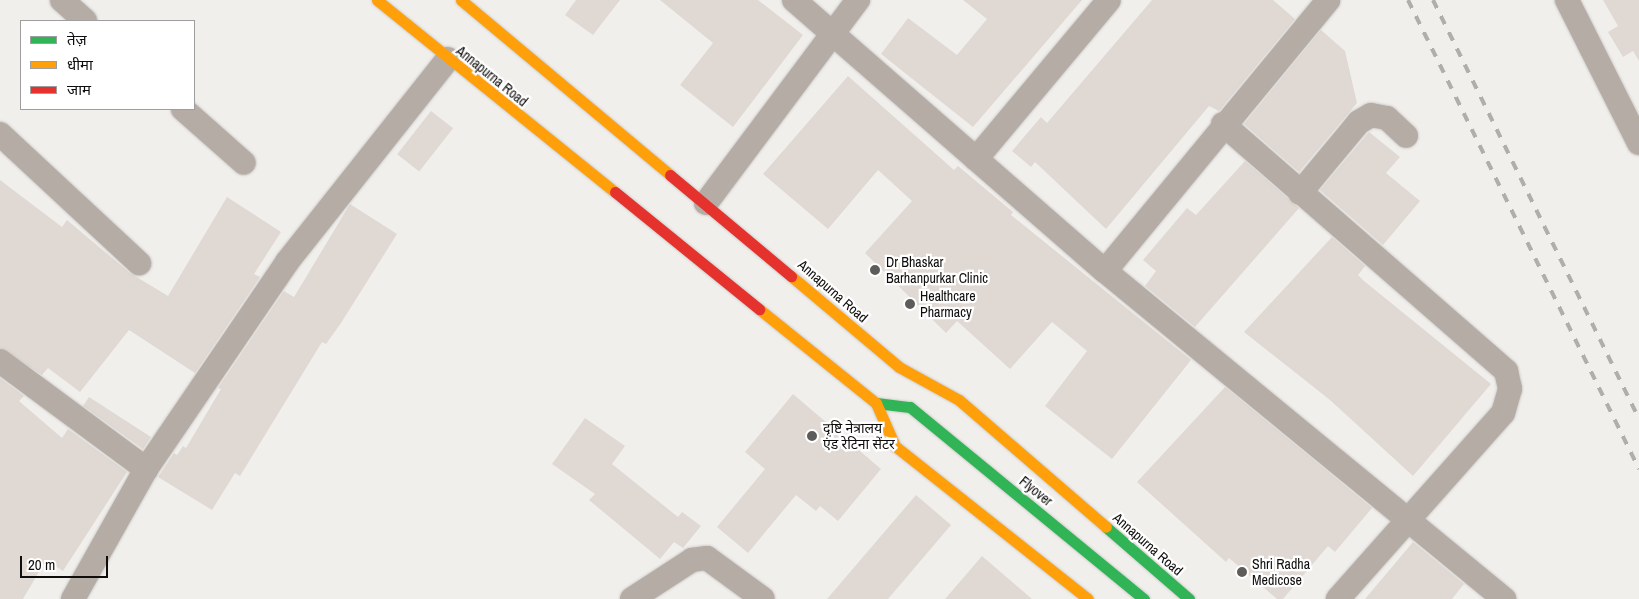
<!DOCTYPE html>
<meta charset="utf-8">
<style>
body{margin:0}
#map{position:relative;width:1639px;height:599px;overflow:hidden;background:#f1efec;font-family:"Archivo Narrow","Noto Sans Devanagari",sans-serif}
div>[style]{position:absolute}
.building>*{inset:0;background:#e0d8d2;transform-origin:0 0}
.roads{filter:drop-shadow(0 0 1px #cccbc9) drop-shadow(0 0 1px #cccbc9)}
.street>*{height:24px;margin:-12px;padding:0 12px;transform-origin:12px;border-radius:12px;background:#b6aca6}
.fast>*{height:11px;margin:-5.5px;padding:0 5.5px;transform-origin:5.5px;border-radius:5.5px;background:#30b455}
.slow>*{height:11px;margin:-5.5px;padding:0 5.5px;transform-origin:5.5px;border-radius:5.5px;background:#ff9f0a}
.jam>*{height:11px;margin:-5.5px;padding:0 5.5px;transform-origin:5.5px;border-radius:5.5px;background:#e5322d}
.rail>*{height:4px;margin-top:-2px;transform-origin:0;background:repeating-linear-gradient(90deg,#b1ada8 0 9px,transparent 0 18px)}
.dots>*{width:14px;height:14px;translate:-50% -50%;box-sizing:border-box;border:2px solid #fff;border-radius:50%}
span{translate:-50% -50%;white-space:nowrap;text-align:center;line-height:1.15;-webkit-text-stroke:4.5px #fff;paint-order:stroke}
.street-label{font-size:14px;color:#0e0d0c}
.poi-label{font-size:14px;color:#0e0d0c}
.left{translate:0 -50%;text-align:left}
.legend{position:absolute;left:20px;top:20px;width:175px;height:90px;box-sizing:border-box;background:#fff;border:1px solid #9f9e9e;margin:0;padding:6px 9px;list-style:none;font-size:15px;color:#0e0d0c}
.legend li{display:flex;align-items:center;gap:10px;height:25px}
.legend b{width:25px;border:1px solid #9f9e9e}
.scale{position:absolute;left:20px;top:556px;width:88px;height:22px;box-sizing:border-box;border:2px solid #0e0d0c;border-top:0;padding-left:6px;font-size:15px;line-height:18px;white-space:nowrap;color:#0e0d0c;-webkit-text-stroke:4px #fff;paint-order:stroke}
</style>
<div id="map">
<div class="building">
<div style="clip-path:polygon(576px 0,620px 0,593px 35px,565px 15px)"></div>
<div style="clip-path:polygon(660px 0,758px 0,803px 35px,733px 127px,680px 85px,713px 43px)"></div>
<div style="clip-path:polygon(963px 0,1082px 0,973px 127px,881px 54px,908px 18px,957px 55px,987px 19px)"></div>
<div style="clip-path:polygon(1152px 0,1273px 0,1295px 19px,1219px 111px,1209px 106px,1106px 229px,1035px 162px,1031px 167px,1012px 151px,1041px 117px,1047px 123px)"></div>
<div style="clip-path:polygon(1603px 0,1639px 0,1639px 61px,1633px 51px,1623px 57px,1608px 32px,1618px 26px)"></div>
<div style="clip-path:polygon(1321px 30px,1345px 51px,1357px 103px,1299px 172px,1244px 124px)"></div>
<div style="clip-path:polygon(848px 76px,954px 170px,958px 166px,1013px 212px,1011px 215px,1191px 360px,1112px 459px,1045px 406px,1087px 351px,1052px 322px,1010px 369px,957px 321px,946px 333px,865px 253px,912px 201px,878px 170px,828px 229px,763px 174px)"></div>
<div style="left:431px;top:111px;width:28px;height:55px;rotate:38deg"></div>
<div style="clip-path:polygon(1369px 132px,1400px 157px,1386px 173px,1420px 201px,1383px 245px,1320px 190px)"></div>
<div style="clip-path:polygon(1245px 161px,1299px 208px,1195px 327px,1145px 286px,1156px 271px,1143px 260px,1187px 208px,1196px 215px)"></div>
<div style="clip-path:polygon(0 180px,62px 227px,67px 220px,130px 273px,168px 296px,227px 197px,281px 232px,254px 274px,260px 277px,195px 373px,129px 330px,80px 392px,48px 368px,42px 375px,0 348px)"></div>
<div style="clip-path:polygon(350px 204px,397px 234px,341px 323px,326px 344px,322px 342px,240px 476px,235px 473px,212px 510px,158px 477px,174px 453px,177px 455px,183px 446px,186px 448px,221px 389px,218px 388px,284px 291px,294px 297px)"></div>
<div style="clip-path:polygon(1332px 237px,1365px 266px,1358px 275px,1364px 281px,1491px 384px,1413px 476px,1330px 400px,1244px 332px)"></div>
<div style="clip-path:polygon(0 378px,24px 396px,19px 401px,62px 438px,68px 429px,127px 472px,63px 571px,46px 560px,23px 599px,0 599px)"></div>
<div style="clip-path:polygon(1225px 387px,1372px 508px,1335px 552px,1328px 546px,1283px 599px,1277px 599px,1229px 558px,1226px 562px,1137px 482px)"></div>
<div style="clip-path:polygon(793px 394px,881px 469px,838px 521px,820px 506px,816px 511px,796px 495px,748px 553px,717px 527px,765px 469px,745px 452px)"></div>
<div style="clip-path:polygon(89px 397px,151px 437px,143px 449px,83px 406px)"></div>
<div style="clip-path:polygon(585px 418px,625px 446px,612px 464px,678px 517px,682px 512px,701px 526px,683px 548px,674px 542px,660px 559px,589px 500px,595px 494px,552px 464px)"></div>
<div style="clip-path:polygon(916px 495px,951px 525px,888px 599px,827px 599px)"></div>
<div style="clip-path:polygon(1413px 542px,1464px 584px,1452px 599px,1365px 599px)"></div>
<div style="clip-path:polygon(982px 556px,1032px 599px,945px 599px)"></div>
</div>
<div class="roads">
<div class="street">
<div style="left:62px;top:0;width:31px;rotate:42deg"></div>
<div style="left:794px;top:0;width:413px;rotate:41.1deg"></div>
<div style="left:1105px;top:271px;width:517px;rotate:39.42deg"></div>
<div style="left:1567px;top:0;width:160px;rotate:63.3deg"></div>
<div style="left:183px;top:109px;width:81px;rotate:41.5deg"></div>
<div style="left:1223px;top:124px;width:376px;rotate:41.1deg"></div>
<div style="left:1506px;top:371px;width:18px;rotate:77deg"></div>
<div style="left:1510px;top:389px;width:25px;rotate:106deg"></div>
<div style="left:1503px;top:413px;width:249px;rotate:131.6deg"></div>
<div style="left:0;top:134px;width:190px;rotate:42.9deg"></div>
<div style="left:976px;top:159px;width:207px;rotate:-50.1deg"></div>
<div style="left:1300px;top:193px;width:92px;rotate:-50.3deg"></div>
<div style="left:1359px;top:122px;width:14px;rotate:-30deg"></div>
<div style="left:1371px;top:115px;width:16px;rotate:11deg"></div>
<div style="left:1387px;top:118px;width:26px;rotate:43deg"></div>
<div style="left:706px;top:203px;width:254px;rotate:-53.2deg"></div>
<div style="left:1105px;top:271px;width:351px;rotate:-50.5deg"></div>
<div style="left:0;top:361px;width:182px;rotate:36.5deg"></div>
<div style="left:73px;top:599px;width:149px;rotate:-60.7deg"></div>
<div style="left:146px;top:469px;width:250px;rotate:-55.7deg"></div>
<div style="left:287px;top:262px;width:259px;rotate:-51.6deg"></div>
<div style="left:632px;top:599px;width:72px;rotate:-33deg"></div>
<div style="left:692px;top:560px;width:15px;rotate:-8deg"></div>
<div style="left:707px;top:558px;width:69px;rotate:36.2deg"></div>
</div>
<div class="fast">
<div style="left:876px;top:403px;width:34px;rotate:7deg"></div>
<div style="left:910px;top:407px;width:303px;rotate:39.4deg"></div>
<div style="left:1106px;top:527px;width:110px;rotate:40.9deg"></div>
</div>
<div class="slow">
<div style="left:377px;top:0;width:306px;rotate:38.9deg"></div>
<div style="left:461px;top:0;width:273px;rotate:39.9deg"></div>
<div style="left:791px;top:276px;width:141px;rotate:40.1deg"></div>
<div style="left:899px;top:367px;width:68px;rotate:28.8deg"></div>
<div style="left:959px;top:400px;width:194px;rotate:40.8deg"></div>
<div style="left:759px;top:309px;width:150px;rotate:38.8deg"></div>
<div style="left:876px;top:403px;width:47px;rotate:66.2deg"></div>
<div style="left:895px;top:446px;width:246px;rotate:38.4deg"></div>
</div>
<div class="jam">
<div style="left:670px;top:175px;width:158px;rotate:39.9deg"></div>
<div style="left:615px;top:192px;width:186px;rotate:39.1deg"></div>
</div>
</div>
<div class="rail">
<div style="left:1408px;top:0;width:523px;rotate:63.78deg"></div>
<div style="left:1433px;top:0;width:467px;rotate:63.8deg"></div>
</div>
<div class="dots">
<div style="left:875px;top:270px;background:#5d5c5a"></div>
<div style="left:910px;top:304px;background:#5d5c5a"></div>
<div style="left:812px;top:436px;background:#5d5c5a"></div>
<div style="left:1242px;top:572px;background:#5d5c5a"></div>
</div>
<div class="street-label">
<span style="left:492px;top:76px;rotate:39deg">Annapurna Road</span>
<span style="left:833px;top:291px;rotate:41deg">Annapurna Road</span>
<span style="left:1036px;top:491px;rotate:39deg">Flyover</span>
<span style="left:1148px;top:544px;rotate:41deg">Annapurna Road</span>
</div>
<div class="poi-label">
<span class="left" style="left:886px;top:270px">Dr Bhaskar<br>Barhanpurkar Clinic</span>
<span class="left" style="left:920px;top:304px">Healthcare<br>Pharmacy</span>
<span class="left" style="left:823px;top:436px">दृष्टि नेत्रालय<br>एंड रेटिना सेंटर</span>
<span class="left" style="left:1252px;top:572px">Shri Radha<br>Medicose</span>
</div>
<ul class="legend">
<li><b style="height:6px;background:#30b455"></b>तेज़</li>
<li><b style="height:6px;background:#ff9f0a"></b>धीमा</li>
<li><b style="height:6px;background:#e5322d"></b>जाम</li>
</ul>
<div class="scale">20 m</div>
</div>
